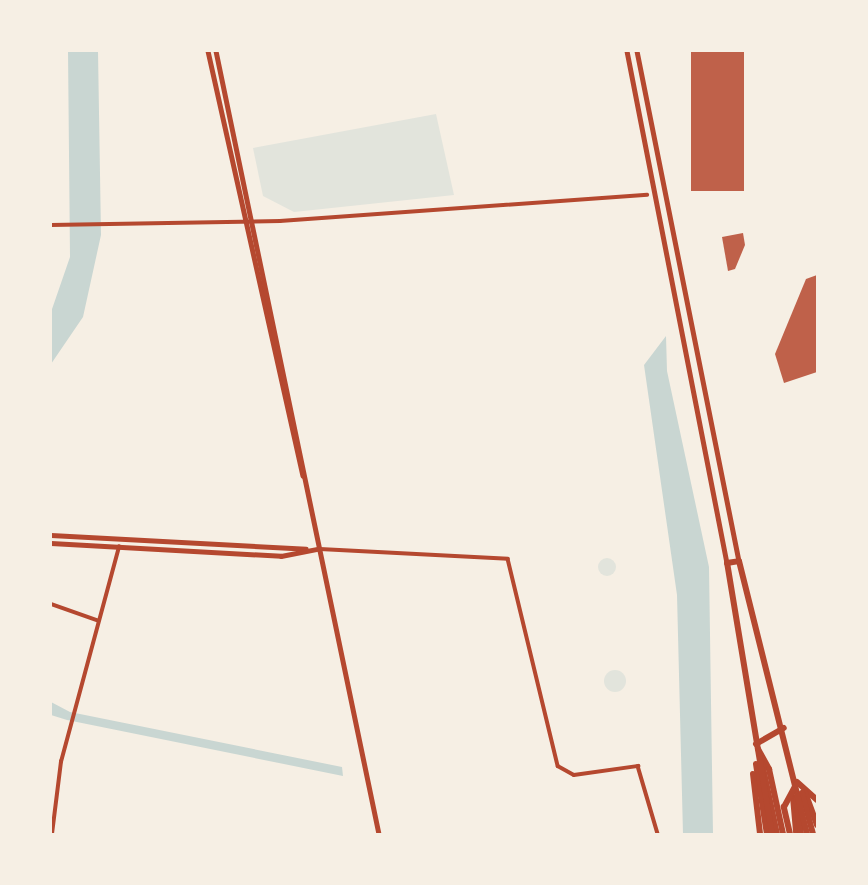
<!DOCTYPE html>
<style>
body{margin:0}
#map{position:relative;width:868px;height:885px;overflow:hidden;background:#f6efe4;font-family:"Asap Condensed",sans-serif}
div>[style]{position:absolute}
.green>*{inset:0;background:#e2e4dc}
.round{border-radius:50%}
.water>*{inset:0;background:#c9d6d2}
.building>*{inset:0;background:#bf614a;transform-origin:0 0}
.minor>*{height:3.5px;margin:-1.75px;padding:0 1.75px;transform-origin:1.75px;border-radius:1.75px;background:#b5482f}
.tertiary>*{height:3.5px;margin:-1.75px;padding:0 1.75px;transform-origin:1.75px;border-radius:1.75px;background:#b5482f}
.secondary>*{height:4.5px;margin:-2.25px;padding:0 2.25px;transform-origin:2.25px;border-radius:2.25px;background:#b5482f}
.motorway>*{height:6px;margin:-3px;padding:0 3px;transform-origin:3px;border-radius:3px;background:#b5482f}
span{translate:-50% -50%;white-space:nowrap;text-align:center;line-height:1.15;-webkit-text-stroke:5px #f6efe4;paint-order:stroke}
.frame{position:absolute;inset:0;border:52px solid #f6efe4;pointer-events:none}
</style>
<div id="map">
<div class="green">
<div style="clip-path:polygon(436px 114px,454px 195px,294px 212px,263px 196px,253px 148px)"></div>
<div class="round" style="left:598px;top:558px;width:18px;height:18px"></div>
<div class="round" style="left:604px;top:670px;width:22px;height:22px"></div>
</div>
<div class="water">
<div style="clip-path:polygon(68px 51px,98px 51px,101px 235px,83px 317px,51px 364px,51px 312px,70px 257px)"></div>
<div style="clip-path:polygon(666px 336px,667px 371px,709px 567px,713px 834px,683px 834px,677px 595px,644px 365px)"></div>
<div style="clip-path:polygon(51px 702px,70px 712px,342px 767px,343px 776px,67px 720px,51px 715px)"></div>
</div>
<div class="building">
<div style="left:691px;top:51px;width:53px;height:140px"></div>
<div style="clip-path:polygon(743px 233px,745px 245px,735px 269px,728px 271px,722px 237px)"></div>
<div style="clip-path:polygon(817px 275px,817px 372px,784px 383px,775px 354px,806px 279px)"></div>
</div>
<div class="minor">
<div style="left:51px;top:604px;width:49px;rotate:19.2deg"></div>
<div style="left:52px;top:834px;width:73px;rotate:-82.9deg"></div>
<div style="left:61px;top:762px;width:223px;rotate:-74.9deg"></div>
</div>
<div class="tertiary">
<div style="left:51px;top:225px;width:229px;rotate:-1deg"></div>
<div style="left:280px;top:221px;width:368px;rotate:-4.1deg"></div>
<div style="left:320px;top:549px;width:188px;rotate:3deg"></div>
<div style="left:508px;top:559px;width:213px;rotate:76.4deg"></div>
<div style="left:558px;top:766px;width:18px;rotate:29deg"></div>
<div style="left:574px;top:775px;width:65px;rotate:-8deg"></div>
<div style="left:638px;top:766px;width:71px;rotate:73.6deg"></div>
</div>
<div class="secondary">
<div style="left:208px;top:51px;width:435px;rotate:77.4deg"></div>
<div style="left:216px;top:51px;width:800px;rotate:78.24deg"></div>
<div style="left:627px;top:51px;width:522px;rotate:78.95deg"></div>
<div style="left:637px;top:51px;width:520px;rotate:78.69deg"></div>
<div style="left:51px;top:535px;width:255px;rotate:3.1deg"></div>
<div style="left:51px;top:543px;width:230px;rotate:3.2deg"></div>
<div style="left:281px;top:556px;width:38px;rotate:-11deg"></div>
</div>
<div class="motorway">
<div style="left:756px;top:744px;width:32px;rotate:-30deg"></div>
<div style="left:758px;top:749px;width:23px;rotate:61deg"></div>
<div style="left:769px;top:769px;width:66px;rotate:77.8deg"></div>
<div style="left:762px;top:763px;width:73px;rotate:78.1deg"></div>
<div style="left:756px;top:764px;width:71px;rotate:81.1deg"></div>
<div style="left:753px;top:774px;width:60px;rotate:83.3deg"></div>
<div style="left:797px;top:782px;width:27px;rotate:42deg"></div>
<div style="left:805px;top:792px;width:35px;rotate:70deg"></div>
<div style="left:802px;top:793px;width:42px;rotate:75deg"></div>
<div style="left:793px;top:797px;width:37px;rotate:85deg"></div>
<div style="left:796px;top:798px;width:36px;rotate:82deg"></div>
<div style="left:772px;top:834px;width:275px;rotate:-99.4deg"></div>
<div style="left:727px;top:563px;width:12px;rotate:-9deg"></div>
<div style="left:739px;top:561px;width:281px;rotate:76deg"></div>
<div style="left:790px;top:834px;width:28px;rotate:-103deg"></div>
<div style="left:784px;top:807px;width:26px;rotate:-62deg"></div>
</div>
<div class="frame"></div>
</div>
